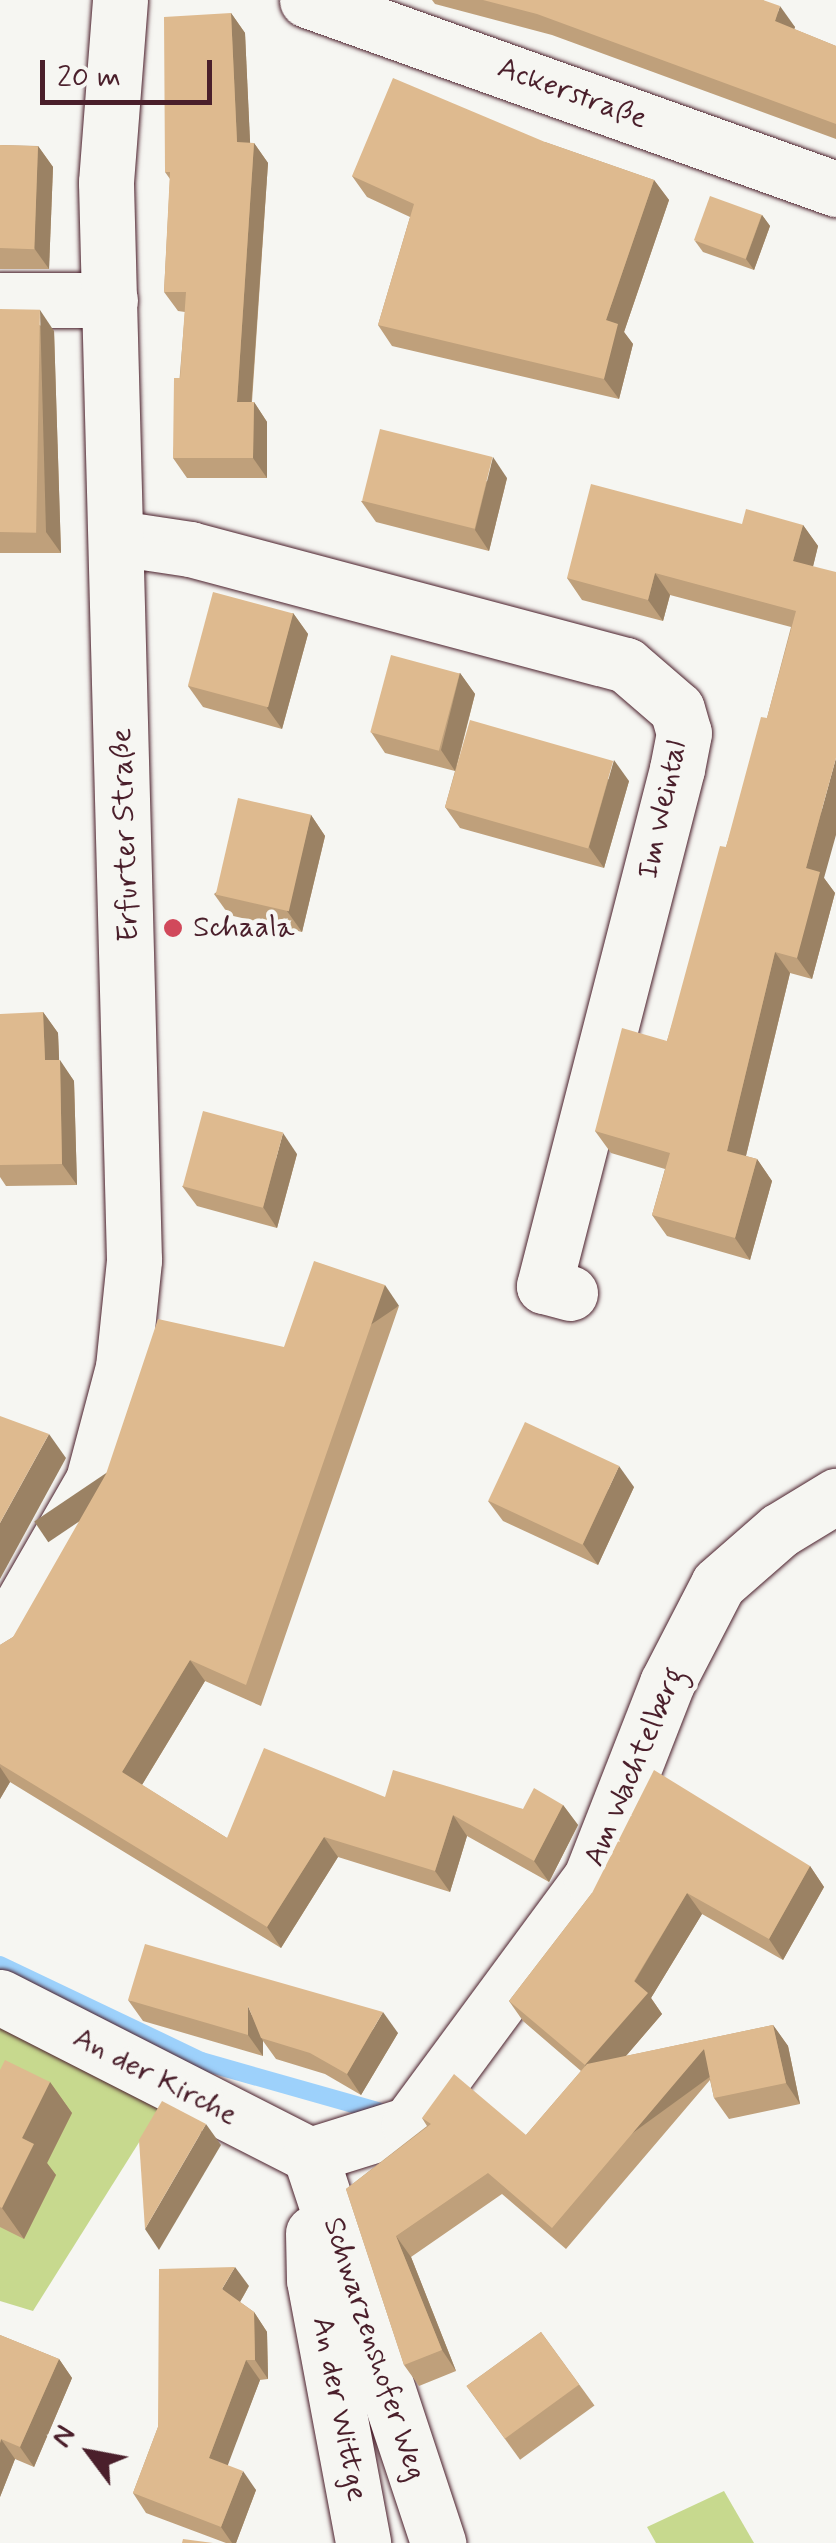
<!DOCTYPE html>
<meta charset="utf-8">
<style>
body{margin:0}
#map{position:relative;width:836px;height:2543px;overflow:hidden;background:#f6f6f2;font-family:Mynerve,sans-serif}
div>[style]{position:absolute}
.green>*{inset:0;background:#c7d98e}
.stream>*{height:18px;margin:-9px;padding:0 9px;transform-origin:9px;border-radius:9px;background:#9dd1fb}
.roads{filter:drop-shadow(0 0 2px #4a1f2b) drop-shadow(0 0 2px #4a1f2b)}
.minor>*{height:55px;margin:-27.5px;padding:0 27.5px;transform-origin:27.5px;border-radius:27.5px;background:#f6f6f2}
.wall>*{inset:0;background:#bfa07b;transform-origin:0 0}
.shaded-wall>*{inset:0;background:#9b8264;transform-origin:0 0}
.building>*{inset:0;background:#deba8f;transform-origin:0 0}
.dots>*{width:28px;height:28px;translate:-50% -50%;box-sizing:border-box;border:5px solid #f6f6f2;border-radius:50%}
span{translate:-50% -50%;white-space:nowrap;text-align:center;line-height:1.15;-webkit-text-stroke:9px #f6f6f2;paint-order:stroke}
.street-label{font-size:30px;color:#4a1f2b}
.poi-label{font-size:30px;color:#4a1f2b}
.left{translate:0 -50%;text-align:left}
.north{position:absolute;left:40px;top:2403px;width:100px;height:100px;-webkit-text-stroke:8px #f6f6f2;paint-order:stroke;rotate:302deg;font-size:28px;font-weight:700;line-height:40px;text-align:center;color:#4a1f2b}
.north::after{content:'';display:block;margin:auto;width:35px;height:45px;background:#4a1f2b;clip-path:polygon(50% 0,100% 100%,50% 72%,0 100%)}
.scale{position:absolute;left:40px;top:60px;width:172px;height:45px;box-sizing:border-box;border:5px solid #4a1f2b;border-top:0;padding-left:12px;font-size:30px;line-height:35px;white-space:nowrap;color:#4a1f2b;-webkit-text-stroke:8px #f6f6f2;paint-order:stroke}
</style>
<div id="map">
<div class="green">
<div style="clip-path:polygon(0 2027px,160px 2109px,33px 2311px,0 2301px)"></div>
<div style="clip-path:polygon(724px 2491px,754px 2543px,656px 2543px,647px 2527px)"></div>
</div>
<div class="stream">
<div style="left:0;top:1965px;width:223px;rotate:25.5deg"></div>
<div style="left:201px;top:2061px;width:184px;rotate:15.8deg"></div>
</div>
<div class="roads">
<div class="minor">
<div style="left:307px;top:0;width:562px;rotate:19.66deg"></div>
<div style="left:0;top:300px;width:110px"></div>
<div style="left:117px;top:538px;width:74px;rotate:8.6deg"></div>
<div style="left:190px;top:549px;width:451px;rotate:14.9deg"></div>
<div style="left:626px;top:665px;width:67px;rotate:40.8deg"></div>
<div style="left:677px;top:709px;width:25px;rotate:74deg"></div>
<div style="left:684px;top:733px;width:37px;rotate:101deg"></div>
<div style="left:677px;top:769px;width:534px;rotate:104.43deg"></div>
<div style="left:544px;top:1286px;width:27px;rotate:15deg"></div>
<div style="left:0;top:1642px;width:187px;rotate:-60.1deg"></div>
<div style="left:93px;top:1480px;width:117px;rotate:-75.1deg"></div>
<div style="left:123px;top:1367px;width:108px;rotate:-84.1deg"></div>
<div style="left:134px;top:1260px;width:1078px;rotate:-91.49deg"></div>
<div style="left:106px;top:182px;width:183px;rotate:-85.6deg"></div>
<div style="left:0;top:1997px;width:348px;rotate:27deg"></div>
<div style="left:310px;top:2155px;width:104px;rotate:-17.4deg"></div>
<div style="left:409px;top:2124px;width:307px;rotate:-53.6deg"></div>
<div style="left:591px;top:1877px;width:208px;rotate:-68.6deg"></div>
<div style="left:667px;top:1683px;width:111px;rotate:-62.7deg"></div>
<div style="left:718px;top:1584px;width:82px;rotate:-41.1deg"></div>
<div style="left:780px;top:1530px;width:66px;rotate:-31.3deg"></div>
<div style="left:310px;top:2155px;width:409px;rotate:71.7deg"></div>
<div style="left:313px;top:2233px;width:47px;rotate:88.8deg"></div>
<div style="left:314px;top:2280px;width:268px;rotate:79.4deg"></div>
</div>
</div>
<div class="wall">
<div style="clip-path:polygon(432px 0,763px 0,795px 27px,794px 29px,836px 46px,836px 139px,552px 35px,435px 4px)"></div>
<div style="clip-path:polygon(231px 13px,245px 33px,250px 143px,254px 143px,268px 163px,252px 402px,254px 402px,267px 422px,267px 478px,187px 478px,173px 458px,185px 312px,178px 311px,164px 292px,170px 179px,165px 172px)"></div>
<div style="clip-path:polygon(545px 142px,654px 180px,669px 200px,624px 332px,633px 344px,619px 399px,392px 346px,378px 325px,410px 217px,367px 197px,352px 176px)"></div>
<div style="clip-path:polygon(0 145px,38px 146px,53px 167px,49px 269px,0 269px)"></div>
<div style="clip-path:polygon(762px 215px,770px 226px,754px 270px,703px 252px,695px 241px)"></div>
<div style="clip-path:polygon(0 309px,54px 331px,61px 553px,0 553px)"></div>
<div style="clip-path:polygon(507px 478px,489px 551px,376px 522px,361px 501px)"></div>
<div style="clip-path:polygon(742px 524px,803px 525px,818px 546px,813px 566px,824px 878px,835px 893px,812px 979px,790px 973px,746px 1156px,757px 1159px,772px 1181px,750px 1260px,667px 1236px,652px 1215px,665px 1169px,611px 1153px,595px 1131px,667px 1041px,726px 847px,767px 718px,791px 627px,670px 595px,663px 621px,582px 600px,567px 578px)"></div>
<div style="clip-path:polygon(293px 613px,308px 634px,282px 729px,203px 707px,188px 686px)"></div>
<div style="clip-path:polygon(460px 673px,475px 694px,457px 766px,629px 781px,604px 868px,460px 828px,445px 807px,455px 771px,385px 753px,371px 732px)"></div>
<div style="clip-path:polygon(311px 815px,325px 836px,302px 932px,229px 915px,214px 894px)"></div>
<div style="clip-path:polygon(43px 1012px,58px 1033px,59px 1060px,74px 1081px,77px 1185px,6px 1186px,0 1177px,0 1165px)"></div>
<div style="clip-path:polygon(297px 1154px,277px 1228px,197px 1206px,182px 1186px)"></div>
<div style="clip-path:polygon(399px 1306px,261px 1706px,205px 1681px,142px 1785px,227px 1838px,385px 1797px,523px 1809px,563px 1805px,578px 1825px,549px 1882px,467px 1836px,450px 1892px,338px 1857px,281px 1948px,10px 1782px,0 1799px,0 1645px,13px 1637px,284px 1347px)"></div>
<div style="clip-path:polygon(634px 1487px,598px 1565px,503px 1521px,488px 1501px)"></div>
<div style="clip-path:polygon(810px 1866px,824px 1887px,783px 1960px,702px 1914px,651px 1998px,662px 2014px,626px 2056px,773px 2025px,788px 2046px,800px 2104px,729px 2119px,714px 2098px,710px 2080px,566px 2249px,502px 2194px,411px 2257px,456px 2371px,419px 2386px,404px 2365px,346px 2189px,427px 2126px,422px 2118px,526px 2135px,581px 2071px,523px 2021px,509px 2001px,592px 1893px)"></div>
<div style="clip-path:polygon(128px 2000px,398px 2033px,361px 2095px,325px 2074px,276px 2059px,263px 2041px,263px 2056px,143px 2021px)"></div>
<div style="clip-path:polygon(0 2070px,50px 2082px,72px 2113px,47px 2163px,56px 2175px,24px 2239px,0 2227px)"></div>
<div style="clip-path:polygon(249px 2286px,240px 2302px,254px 2312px,267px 2332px,268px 2379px,260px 2380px,227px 2465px,256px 2490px,236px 2543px,226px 2543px,146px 2513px,133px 2493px,158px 2427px)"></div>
<div style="left:541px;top:2332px;width:91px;height:92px;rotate:54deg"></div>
<div style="clip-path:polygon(0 2335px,59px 2359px,72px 2378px,34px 2467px,15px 2459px,0 2497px)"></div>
</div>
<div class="shaded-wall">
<div style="clip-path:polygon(780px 6px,795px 27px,790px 42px,775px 21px)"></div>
<div style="clip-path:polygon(231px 13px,245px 33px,251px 162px,237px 142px)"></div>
<div style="clip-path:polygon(254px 143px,268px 163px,250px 422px,237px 402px)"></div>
<div style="clip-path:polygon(38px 146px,53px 167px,49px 269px,34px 248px)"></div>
<div style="clip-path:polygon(654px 180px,669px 200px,624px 332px,633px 344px,619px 399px,604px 379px,606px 320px)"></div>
<div style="clip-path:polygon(762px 215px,770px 226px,754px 270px,746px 259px)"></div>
<div style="clip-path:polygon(40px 310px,54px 331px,61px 553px,46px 532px)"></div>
<div style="clip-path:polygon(254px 402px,267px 422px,267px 478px,253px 458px)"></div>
<div style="clip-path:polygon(493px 457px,507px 478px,489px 551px,475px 530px)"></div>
<div style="clip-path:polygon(803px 525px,818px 546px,809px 583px,793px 561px)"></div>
<div style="clip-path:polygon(655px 573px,670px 595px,663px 621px,648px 600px)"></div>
<div style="clip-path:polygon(293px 613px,308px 634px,282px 729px,267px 708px)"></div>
<div style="clip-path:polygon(460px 673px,475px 694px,455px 771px,441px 750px)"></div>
<div style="clip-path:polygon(836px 758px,836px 835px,824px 878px,835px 893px,812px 979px,797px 958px,806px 868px)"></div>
<div style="clip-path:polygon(614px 760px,629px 781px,604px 868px,589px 847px)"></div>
<div style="clip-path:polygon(311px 815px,325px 836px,302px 932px,287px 911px)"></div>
<div style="clip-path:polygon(775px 952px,790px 973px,742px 1172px,727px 1151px)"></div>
<div style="clip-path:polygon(43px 1012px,58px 1033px,60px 1081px,45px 1060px)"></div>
<div style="clip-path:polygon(60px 1060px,74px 1081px,77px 1185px,62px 1164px)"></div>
<div style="clip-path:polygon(283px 1133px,297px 1154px,277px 1228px,263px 1207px)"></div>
<div style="clip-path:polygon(757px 1159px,772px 1181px,750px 1260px,735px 1238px)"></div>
<div style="left:385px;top:1285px;width:25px;height:423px;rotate:56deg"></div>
<div style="clip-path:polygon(49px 1434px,66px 1458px,0 1579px,0 1523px)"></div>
<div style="clip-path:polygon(619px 1466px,634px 1487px,598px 1565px,583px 1544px)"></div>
<div style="clip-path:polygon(190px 1660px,205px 1681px,137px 1793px,122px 1772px)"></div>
<div style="clip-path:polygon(0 1767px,10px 1782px,0 1799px)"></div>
<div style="clip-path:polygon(563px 1805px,578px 1825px,549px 1882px,534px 1861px)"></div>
<div style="clip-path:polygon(453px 1815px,467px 1836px,450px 1892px,435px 1871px)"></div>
<div style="clip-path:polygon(324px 1837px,338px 1857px,281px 1948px,267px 1927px)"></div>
<div style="clip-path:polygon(810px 1866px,824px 1887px,783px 1960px,769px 1939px)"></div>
<div style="clip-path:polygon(687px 1893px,702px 1914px,651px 1998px,662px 2014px,600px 2086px,585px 2065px)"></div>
<div style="clip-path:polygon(248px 2006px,263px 2041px,263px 2056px,248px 2035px)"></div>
<div style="clip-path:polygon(383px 2012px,398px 2033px,361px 2095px,347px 2074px)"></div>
<div style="clip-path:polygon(773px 2025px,788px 2046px,800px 2104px,786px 2083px)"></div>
<div style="left:704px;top:2049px;width:26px;height:235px;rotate:54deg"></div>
<div style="clip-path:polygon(50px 2082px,72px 2113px,47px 2163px,56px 2175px,24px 2239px,2px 2208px,22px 2138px)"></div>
<div style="clip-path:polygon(206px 2124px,221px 2145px,159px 2250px,145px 2229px)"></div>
<div style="clip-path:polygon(396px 2236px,411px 2257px,456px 2371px,442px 2350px)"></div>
<div style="clip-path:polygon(235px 2267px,249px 2286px,236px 2309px,222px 2289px)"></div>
<div style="clip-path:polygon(254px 2312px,267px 2332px,268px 2379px,255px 2360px)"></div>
<div style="clip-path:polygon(59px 2359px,72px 2378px,34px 2467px,20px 2447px)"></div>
<div style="clip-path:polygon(246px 2360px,260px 2380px,223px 2478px,209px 2458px)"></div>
<div style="clip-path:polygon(1px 2439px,15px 2459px,0 2497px,0 2443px)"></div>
<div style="clip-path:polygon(243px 2471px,256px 2490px,236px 2543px,232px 2543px,221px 2527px)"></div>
</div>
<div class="building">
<div style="clip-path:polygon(483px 0,763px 0,780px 6px,775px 21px,836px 46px,836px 124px,537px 14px)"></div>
<div style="clip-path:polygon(231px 13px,237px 142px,254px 143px,237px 402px,254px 402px,253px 458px,173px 458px,174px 378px,180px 378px,186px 292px,164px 292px,170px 172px,165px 172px,164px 17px)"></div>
<div style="clip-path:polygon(393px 78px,545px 142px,654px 180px,606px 320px,618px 324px,604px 379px,378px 325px,414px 204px,352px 176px)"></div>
<div style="left:0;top:145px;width:38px;height:103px;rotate:2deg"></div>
<div style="left:710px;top:196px;width:55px;height:47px;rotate:20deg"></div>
<div style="left:0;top:309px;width:40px;height:223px;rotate:1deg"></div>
<div style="left:380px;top:429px;width:116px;height:74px;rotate:14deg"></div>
<div style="clip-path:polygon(591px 484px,742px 524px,746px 509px,803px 525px,793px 561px,836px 572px,836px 758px,806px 868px,820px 872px,797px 958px,775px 952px,727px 1151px,757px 1159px,735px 1238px,652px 1215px,670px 1153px,595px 1131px,622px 1028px,667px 1041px,720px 846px,726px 847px,761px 717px,767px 718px,796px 611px,655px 573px,648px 600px,567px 578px)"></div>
<div style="left:213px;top:592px;width:83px;height:97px;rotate:15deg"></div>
<div style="left:391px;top:655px;width:71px;height:80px;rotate:15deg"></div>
<div style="left:470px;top:720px;width:149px;height:91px;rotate:16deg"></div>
<div style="left:238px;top:798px;width:75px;height:99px;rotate:13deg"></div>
<div style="clip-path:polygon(43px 1012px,45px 1060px,60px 1060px,62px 1164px,0 1165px,0 1014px)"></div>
<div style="left:203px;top:1111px;width:83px;height:78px;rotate:15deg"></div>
<div style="clip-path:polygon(314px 1261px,385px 1285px,246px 1685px,190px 1660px,122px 1772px,227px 1838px,264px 1748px,385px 1797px,393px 1770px,523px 1809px,534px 1788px,563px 1805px,534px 1861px,453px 1815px,435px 1871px,324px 1837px,267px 1927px,0 1764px,0 1645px,13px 1637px,106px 1474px,158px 1319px,284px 1347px)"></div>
<div style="clip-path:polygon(0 1416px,49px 1434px,0 1523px)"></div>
<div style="left:525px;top:1422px;width:104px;height:87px;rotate:25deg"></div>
<div style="clip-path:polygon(654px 1770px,810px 1866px,769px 1939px,687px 1893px,634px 1981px,648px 1993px,585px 2065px,509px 2001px,592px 1893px)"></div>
<div style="clip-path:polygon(145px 1944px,383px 2012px,347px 2074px,310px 2053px,261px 2038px,248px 2006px,248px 2035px,128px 2000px)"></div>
<div style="clip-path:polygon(773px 2025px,786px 2083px,714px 2098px,704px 2049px,552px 2228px,488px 2173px,396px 2236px,442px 2350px,404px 2365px,346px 2189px,431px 2124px,422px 2118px,454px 2074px,526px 2135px,587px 2064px)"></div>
<div style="clip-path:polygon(5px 2060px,50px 2082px,22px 2138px,34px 2144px,2px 2208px,0 2207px,0 2070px)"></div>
<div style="clip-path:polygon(162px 2101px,206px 2124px,145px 2229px,139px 2140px)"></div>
<div style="clip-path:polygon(235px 2267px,222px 2289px,254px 2312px,255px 2360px,246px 2360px,209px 2458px,243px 2471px,221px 2527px,133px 2493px,158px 2427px,159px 2269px)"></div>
<div style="left:541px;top:2332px;width:65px;height:92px;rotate:54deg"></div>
<div style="clip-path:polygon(0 2335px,59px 2359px,20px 2447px,1px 2439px,0 2443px)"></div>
<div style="clip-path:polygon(183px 2539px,213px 2543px,182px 2543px)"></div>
</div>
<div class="dots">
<div style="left:173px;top:928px;background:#d1495b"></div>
</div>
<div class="street-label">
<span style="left:572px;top:94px;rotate:20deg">Ackerstraße</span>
<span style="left:663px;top:810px;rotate:-78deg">Im Weintal</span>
<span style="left:126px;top:835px;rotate:-92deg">Erfurter Straße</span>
<span style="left:635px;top:1767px;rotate:-67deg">Am Wachtelberg</span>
<span style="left:155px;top:2077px;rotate:27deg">An der Kirche</span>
<span style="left:374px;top:2349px;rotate:72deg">Schwarzenshofer Weg</span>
<span style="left:339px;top:2409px;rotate:79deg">An der Wittge</span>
</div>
<div class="poi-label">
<span class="left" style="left:193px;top:928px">Schaala</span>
</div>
<div class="north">N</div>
<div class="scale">20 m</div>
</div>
